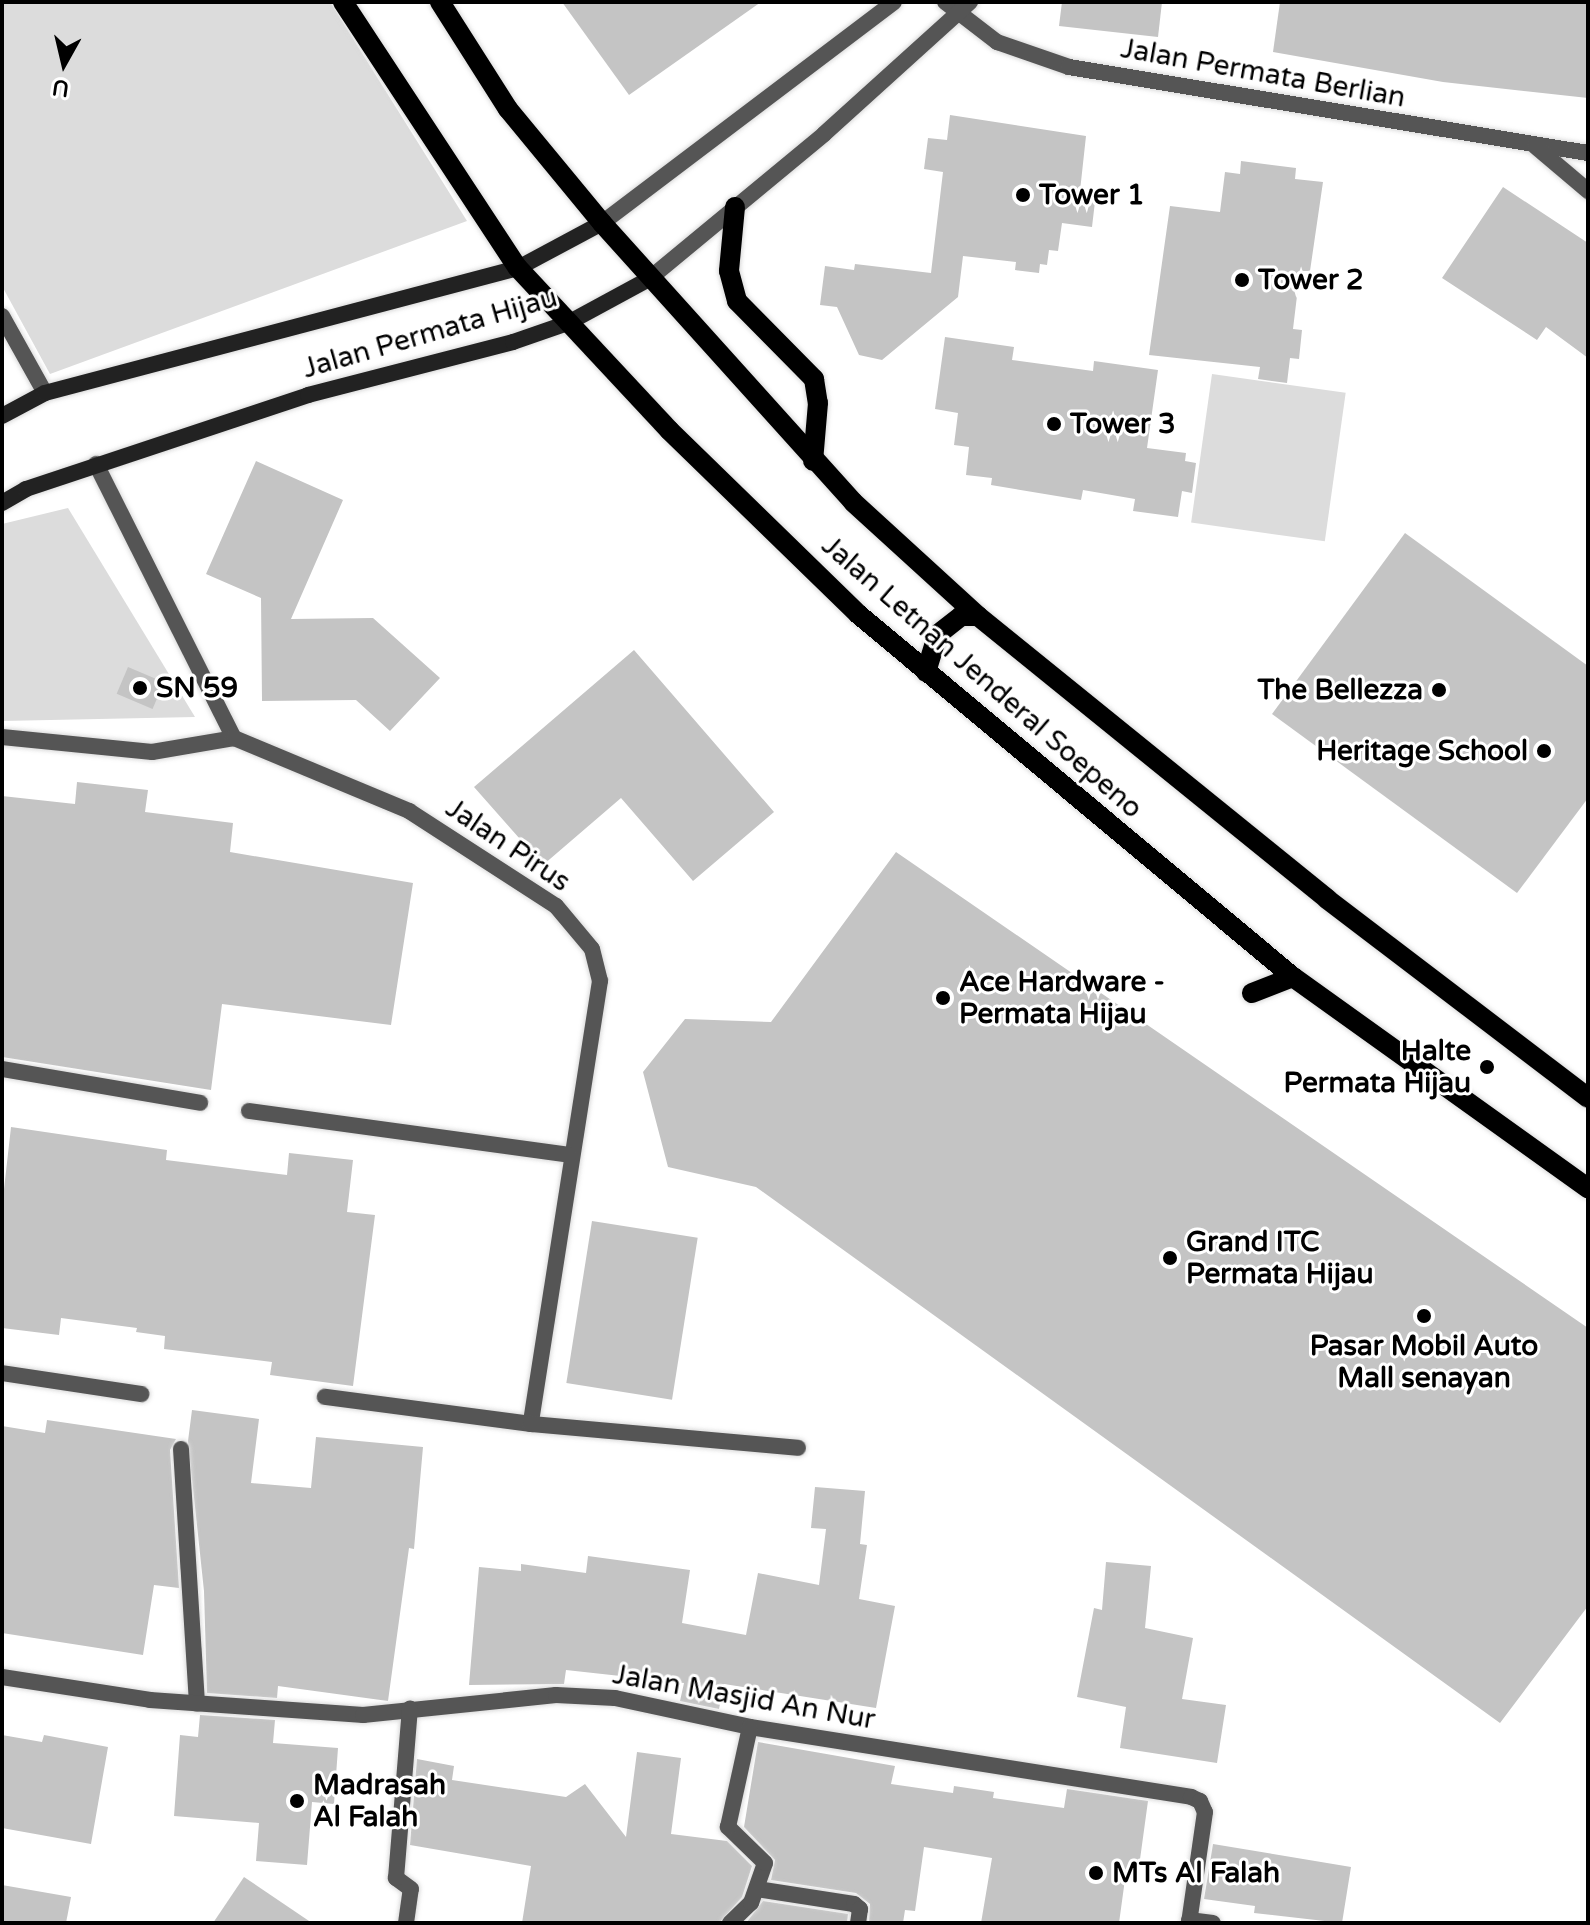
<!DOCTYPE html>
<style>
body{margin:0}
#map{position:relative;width:1590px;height:1925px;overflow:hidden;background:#fff;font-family:"Varela Round",sans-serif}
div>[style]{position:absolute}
.green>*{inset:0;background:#dcdcdc;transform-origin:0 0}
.building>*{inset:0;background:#c4c4c4;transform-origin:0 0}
.roads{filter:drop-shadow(0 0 2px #dbdbdb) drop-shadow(0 0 2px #dbdbdb)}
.minor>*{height:16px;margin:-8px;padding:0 8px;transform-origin:8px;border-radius:8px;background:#555}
.tertiary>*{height:16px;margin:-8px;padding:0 8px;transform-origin:8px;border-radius:8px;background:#555}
.secondary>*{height:16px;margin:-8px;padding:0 8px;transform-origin:8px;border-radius:8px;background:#222}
.primary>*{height:20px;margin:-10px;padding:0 10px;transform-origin:10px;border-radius:10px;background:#000}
.dots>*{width:22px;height:22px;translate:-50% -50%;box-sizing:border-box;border:4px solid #fff;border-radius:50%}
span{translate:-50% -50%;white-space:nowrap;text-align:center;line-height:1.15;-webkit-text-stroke:6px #fff;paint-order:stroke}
.street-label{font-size:28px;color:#000}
.poi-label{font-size:28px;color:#000;font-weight:700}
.left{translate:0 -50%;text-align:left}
.right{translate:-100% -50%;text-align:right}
.frame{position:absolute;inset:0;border:4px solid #000;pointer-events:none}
.north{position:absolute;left:24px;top:24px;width:80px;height:80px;-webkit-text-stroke:6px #fff;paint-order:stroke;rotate:188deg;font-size:22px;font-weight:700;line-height:32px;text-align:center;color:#000}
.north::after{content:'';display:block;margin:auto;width:28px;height:36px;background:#000;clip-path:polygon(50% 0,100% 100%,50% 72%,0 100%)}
</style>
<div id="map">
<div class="green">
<div style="clip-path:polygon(2px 2px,330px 2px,467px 221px,50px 374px,2px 286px)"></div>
<div style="left:1212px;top:374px;width:135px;height:150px;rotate:8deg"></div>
<div style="clip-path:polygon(68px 508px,195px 717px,2px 721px,2px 524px)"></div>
</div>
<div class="building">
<div style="clip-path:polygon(562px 2px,761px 2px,629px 95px)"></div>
<div style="clip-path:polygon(1062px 2px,1162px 2px,1158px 37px,1059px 26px)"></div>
<div style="clip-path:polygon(1280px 2px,1588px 2px,1588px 98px,1443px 82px,1273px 52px)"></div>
<div style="clip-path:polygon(950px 115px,1086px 136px,1080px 191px,1096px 193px,1092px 227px,1062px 223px,1058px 251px,1049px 250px,1047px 265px,1040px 264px,1039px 273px,1015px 270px,1016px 262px,963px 256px,958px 297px,882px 360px,859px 355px,837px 307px,820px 305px,825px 266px,854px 270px,855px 264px,931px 273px,943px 172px,924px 169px,928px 138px,947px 140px)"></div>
<div style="clip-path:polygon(1241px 161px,1296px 168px,1295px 179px,1323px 182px,1310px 271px,1300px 271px,1293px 329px,1302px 330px,1299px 359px,1290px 358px,1287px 383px,1258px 379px,1260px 367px,1149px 355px,1170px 206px,1220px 212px,1225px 172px,1240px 174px)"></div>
<div style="clip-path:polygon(1503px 187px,1588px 243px,1588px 358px,1546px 327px,1537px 340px,1442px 278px)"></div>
<div style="clip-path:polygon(945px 337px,1014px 347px,1012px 360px,1093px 371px,1094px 361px,1158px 370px,1147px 448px,1186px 453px,1185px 461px,1196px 463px,1192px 493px,1182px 491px,1178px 517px,1133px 511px,1135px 499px,1083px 490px,1081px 500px,991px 485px,992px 478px,966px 475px,969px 447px,954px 445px,958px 413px,935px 409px)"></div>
<div style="clip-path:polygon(256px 461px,343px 500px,291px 619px,373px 618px,440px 678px,390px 731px,356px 700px,262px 701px,261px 598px,206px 574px)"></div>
<div style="clip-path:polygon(1405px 533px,1588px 666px,1588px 798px,1517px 893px,1272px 714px)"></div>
<div style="clip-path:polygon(634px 650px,774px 812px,693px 881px,621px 798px,543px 865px,474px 787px)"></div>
<div style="left:128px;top:667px;width:39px;height:29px;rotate:23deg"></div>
<div style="clip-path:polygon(77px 782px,148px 790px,145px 812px,233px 823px,230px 852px,413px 883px,391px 1025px,222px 1004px,211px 1090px,2px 1057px,2px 796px,75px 804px)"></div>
<div style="clip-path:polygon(896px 852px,1588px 1328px,1588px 1606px,1500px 1723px,756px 1187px,668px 1167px,643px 1072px,685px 1019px,771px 1022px)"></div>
<div style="clip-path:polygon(11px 1127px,167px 1150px,166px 1160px,287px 1175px,289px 1153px,353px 1160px,347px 1212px,375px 1215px,353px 1386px,270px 1375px,272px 1362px,164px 1349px,165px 1336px,136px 1332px,137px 1328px,61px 1318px,59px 1335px,2px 1328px,2px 1207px)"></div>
<div style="left:592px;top:1221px;width:107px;height:164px;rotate:9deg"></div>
<div style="clip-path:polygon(192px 1410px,259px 1419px,251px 1483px,311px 1488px,316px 1437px,423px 1447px,414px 1549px,409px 1548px,388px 1701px,278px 1686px,277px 1698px,207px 1693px,204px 1591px,188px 1441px)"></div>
<div style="clip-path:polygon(47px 1420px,176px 1439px,170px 1450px,179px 1588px,154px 1585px,143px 1655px,2px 1633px,2px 1426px,45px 1433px)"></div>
<div style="clip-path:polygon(815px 1487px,865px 1491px,860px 1544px,867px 1545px,859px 1599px,895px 1606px,876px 1708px,724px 1684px,719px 1709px,680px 1701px,684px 1683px,566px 1670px,564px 1684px,469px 1685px,479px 1567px,521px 1571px,521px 1564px,586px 1573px,588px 1556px,690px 1570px,682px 1623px,746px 1635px,758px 1573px,819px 1585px,826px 1529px,811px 1528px)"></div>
<div style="clip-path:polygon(1106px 1562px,1151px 1566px,1145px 1628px,1193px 1638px,1182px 1699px,1226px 1705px,1217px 1763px,1120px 1748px,1126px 1707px,1077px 1697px,1094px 1608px,1102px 1610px)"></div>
<div style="clip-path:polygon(200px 1715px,275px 1720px,273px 1743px,338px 1748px,334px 1804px,312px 1802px,307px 1865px,256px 1861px,259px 1823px,174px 1816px,180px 1735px,198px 1737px)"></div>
<div style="clip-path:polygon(2px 1735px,42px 1742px,44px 1735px,108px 1747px,91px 1844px,2px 1828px)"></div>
<div style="clip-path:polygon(758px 1742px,895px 1766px,891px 1784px,953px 1793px,954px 1786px,994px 1792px,993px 1798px,1064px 1808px,1067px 1789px,1148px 1801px,1138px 1874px,1126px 1872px,1119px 1923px,981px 1923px,992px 1858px,924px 1847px,915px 1911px,905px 1910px,903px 1923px,869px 1923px,870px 1904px,856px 1893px,771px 1880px,775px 1860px,744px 1827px)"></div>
<div style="clip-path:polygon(637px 1752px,681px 1758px,671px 1834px,727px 1841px,752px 1866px,742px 1897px,719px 1923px,522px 1923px,531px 1866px,410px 1845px,417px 1759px,454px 1766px,452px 1780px,566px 1797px,585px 1784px,626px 1837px)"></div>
<div style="clip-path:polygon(1213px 1844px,1351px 1867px,1342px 1923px,1254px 1913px,1255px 1906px,1204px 1899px)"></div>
<div style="clip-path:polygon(244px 1877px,312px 1923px,213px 1923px)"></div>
<div style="clip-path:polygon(2px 1885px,71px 1897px,66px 1923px,2px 1923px)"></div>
<div style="clip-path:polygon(763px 1901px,848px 1914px,847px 1923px,746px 1923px)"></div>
</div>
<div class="roads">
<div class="minor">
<div style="left:945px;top:2px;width:66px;rotate:37.6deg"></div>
<div style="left:997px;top:42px;width:76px;rotate:19.1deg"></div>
<div style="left:1069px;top:67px;width:526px;rotate:9.41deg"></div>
<div style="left:1535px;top:146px;width:70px;rotate:40.3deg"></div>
<div style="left:2px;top:316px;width:88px;rotate:60.8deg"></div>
<div style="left:96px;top:464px;width:307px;rotate:63.3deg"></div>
<div style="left:2px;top:737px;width:151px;rotate:5.7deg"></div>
<div style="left:152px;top:752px;width:83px;rotate:-9.7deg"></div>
<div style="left:234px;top:738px;width:190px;rotate:22.6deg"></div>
<div style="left:409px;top:811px;width:175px;rotate:32.9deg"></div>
<div style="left:556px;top:906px;width:56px;rotate:50.1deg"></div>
<div style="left:592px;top:949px;width:33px;rotate:76deg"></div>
<div style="left:600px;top:981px;width:448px;rotate:98.9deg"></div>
<div style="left:531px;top:1424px;width:208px;rotate:-172.5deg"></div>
<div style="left:2px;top:1069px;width:201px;rotate:9.7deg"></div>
<div style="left:249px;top:1111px;width:323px;rotate:7.8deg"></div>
<div style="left:2px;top:1373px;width:141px;rotate:8.6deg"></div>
<div style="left:531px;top:1424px;width:268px;rotate:5.1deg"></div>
<div style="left:181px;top:1449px;width:255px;rotate:86.4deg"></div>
<div style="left:2px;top:1677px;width:150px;rotate:8.8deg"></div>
<div style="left:150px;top:1700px;width:214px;rotate:4deg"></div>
<div style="left:363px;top:1715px;width:194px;rotate:-5.9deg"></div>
<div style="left:556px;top:1695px;width:59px;rotate:2.9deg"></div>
<div style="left:615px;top:1698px;width:138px;rotate:12.1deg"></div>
<div style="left:750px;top:1727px;width:447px;rotate:9deg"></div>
<div style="left:1191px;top:1797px;width:10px;rotate:24deg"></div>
<div style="left:1200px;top:1801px;width:12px;rotate:66deg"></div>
<div style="left:1205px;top:1812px;width:112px;rotate:98.2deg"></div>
<div style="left:757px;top:1889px;width:98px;rotate:8.8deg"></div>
<div style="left:854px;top:1904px;width:8px;rotate:40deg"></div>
<div style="left:860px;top:1909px;width:14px;rotate:98deg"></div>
<div style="left:1189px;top:1920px;width:24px;rotate:7deg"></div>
<div style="left:406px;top:1923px;width:34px;rotate:-82deg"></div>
<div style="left:411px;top:1889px;width:19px;rotate:-144deg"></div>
<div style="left:396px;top:1878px;width:170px;rotate:-85.3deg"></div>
<div style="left:730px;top:1923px;width:29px;rotate:-44deg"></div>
<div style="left:751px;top:1903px;width:42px;rotate:-70.7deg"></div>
<div style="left:765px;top:1863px;width:52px;rotate:-135.8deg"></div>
<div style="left:728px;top:1827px;width:102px;rotate:-77.6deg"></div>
</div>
<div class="tertiary">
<div style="left:602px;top:223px;width:366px;rotate:-37.1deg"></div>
<div style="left:649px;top:279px;width:227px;rotate:-39.6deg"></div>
<div style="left:824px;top:134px;width:197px;rotate:-42.1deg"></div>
</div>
<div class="secondary">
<div style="left:2px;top:416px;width:49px;rotate:-28.1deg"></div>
<div style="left:45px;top:393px;width:489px;rotate:-14.8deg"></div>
<div style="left:518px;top:268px;width:95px;rotate:-28.2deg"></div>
<div style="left:2px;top:503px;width:28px;rotate:-30deg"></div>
<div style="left:26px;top:489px;width:297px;rotate:-18.4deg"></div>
<div style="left:308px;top:395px;width:212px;rotate:-14.5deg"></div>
<div style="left:513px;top:342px;width:58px;rotate:-19.1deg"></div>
<div style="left:568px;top:323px;width:92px;rotate:-28.5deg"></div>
</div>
<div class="primary">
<div style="left:343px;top:2px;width:318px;rotate:56.7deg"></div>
<div style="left:518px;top:268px;width:221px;rotate:47deg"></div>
<div style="left:669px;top:430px;width:264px;rotate:44.2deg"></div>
<div style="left:858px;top:614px;width:567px;rotate:39.84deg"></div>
<div style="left:1293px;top:977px;width:363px;rotate:35.6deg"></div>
<div style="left:440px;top:2px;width:127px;rotate:57.6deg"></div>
<div style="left:508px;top:109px;width:148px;rotate:50.5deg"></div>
<div style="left:602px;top:223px;width:375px;rotate:48deg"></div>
<div style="left:853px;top:502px;width:169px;rotate:42.4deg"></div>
<div style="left:978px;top:616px;width:449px;rotate:39deg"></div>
<div style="left:1327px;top:899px;width:328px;rotate:37.3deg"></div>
<div style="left:735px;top:207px;width:64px;rotate:95.4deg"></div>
<div style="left:729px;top:271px;width:31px;rotate:75deg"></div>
<div style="left:737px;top:301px;width:110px;rotate:45.4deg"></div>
<div style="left:814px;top:379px;width:24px;rotate:81deg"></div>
<div style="left:818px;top:403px;width:58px;rotate:94.9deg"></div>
<div style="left:926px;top:672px;width:39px;rotate:-73deg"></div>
<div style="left:937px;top:635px;width:31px;rotate:-38deg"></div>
<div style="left:961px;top:616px;width:17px"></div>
<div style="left:1252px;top:993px;width:44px;rotate:-21.3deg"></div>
</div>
</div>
<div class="dots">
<div style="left:1023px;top:195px;background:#000"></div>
<div style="left:1242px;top:280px;background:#000"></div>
<div style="left:1054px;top:424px;background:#000"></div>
<div style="left:140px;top:688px;background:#000"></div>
<div style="left:1439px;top:690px;background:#000"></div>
<div style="left:1544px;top:751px;background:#000"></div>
<div style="left:943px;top:998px;background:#000"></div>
<div style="left:1487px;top:1067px;background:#000"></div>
<div style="left:1170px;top:1258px;background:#000"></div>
<div style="left:1424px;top:1316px;background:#000"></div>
<div style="left:297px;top:1801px;background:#000"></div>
<div style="left:1096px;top:1873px;background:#000"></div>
</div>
<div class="street-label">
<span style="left:1263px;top:73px;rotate:10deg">Jalan Permata Berlian</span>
<span style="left:430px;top:333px;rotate:-16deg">Jalan Permata Hijau</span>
<span style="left:982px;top:677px;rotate:41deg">Jalan Letnan Jenderal Soepeno</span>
<span style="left:508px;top:845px;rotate:34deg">Jalan Pirus</span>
<span style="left:744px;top:1697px;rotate:10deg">Jalan Masjid An Nur</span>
</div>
<div class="poi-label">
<span class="left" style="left:1039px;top:195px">Tower 1</span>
<span class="left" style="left:1258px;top:280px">Tower 2</span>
<span class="left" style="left:1070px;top:424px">Tower 3</span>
<span class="left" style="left:156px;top:688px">SN 59</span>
<span class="right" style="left:1423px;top:690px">The Bellezza</span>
<span class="right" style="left:1528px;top:751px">Heritage School</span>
<span class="left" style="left:959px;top:998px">Ace Hardware -<br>Permata Hijau</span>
<span class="right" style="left:1471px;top:1067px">Halte<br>Permata Hijau</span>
<span class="left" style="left:1186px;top:1258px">Grand ITC<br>Permata Hijau</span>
<span style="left:1424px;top:1362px">Pasar Mobil Auto<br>Mall senayan</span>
<span class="left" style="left:313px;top:1801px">Madrasah<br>Al Falah</span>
<span class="left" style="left:1112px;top:1873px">MTs Al Falah</span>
</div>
<div class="frame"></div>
<div class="north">U</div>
</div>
